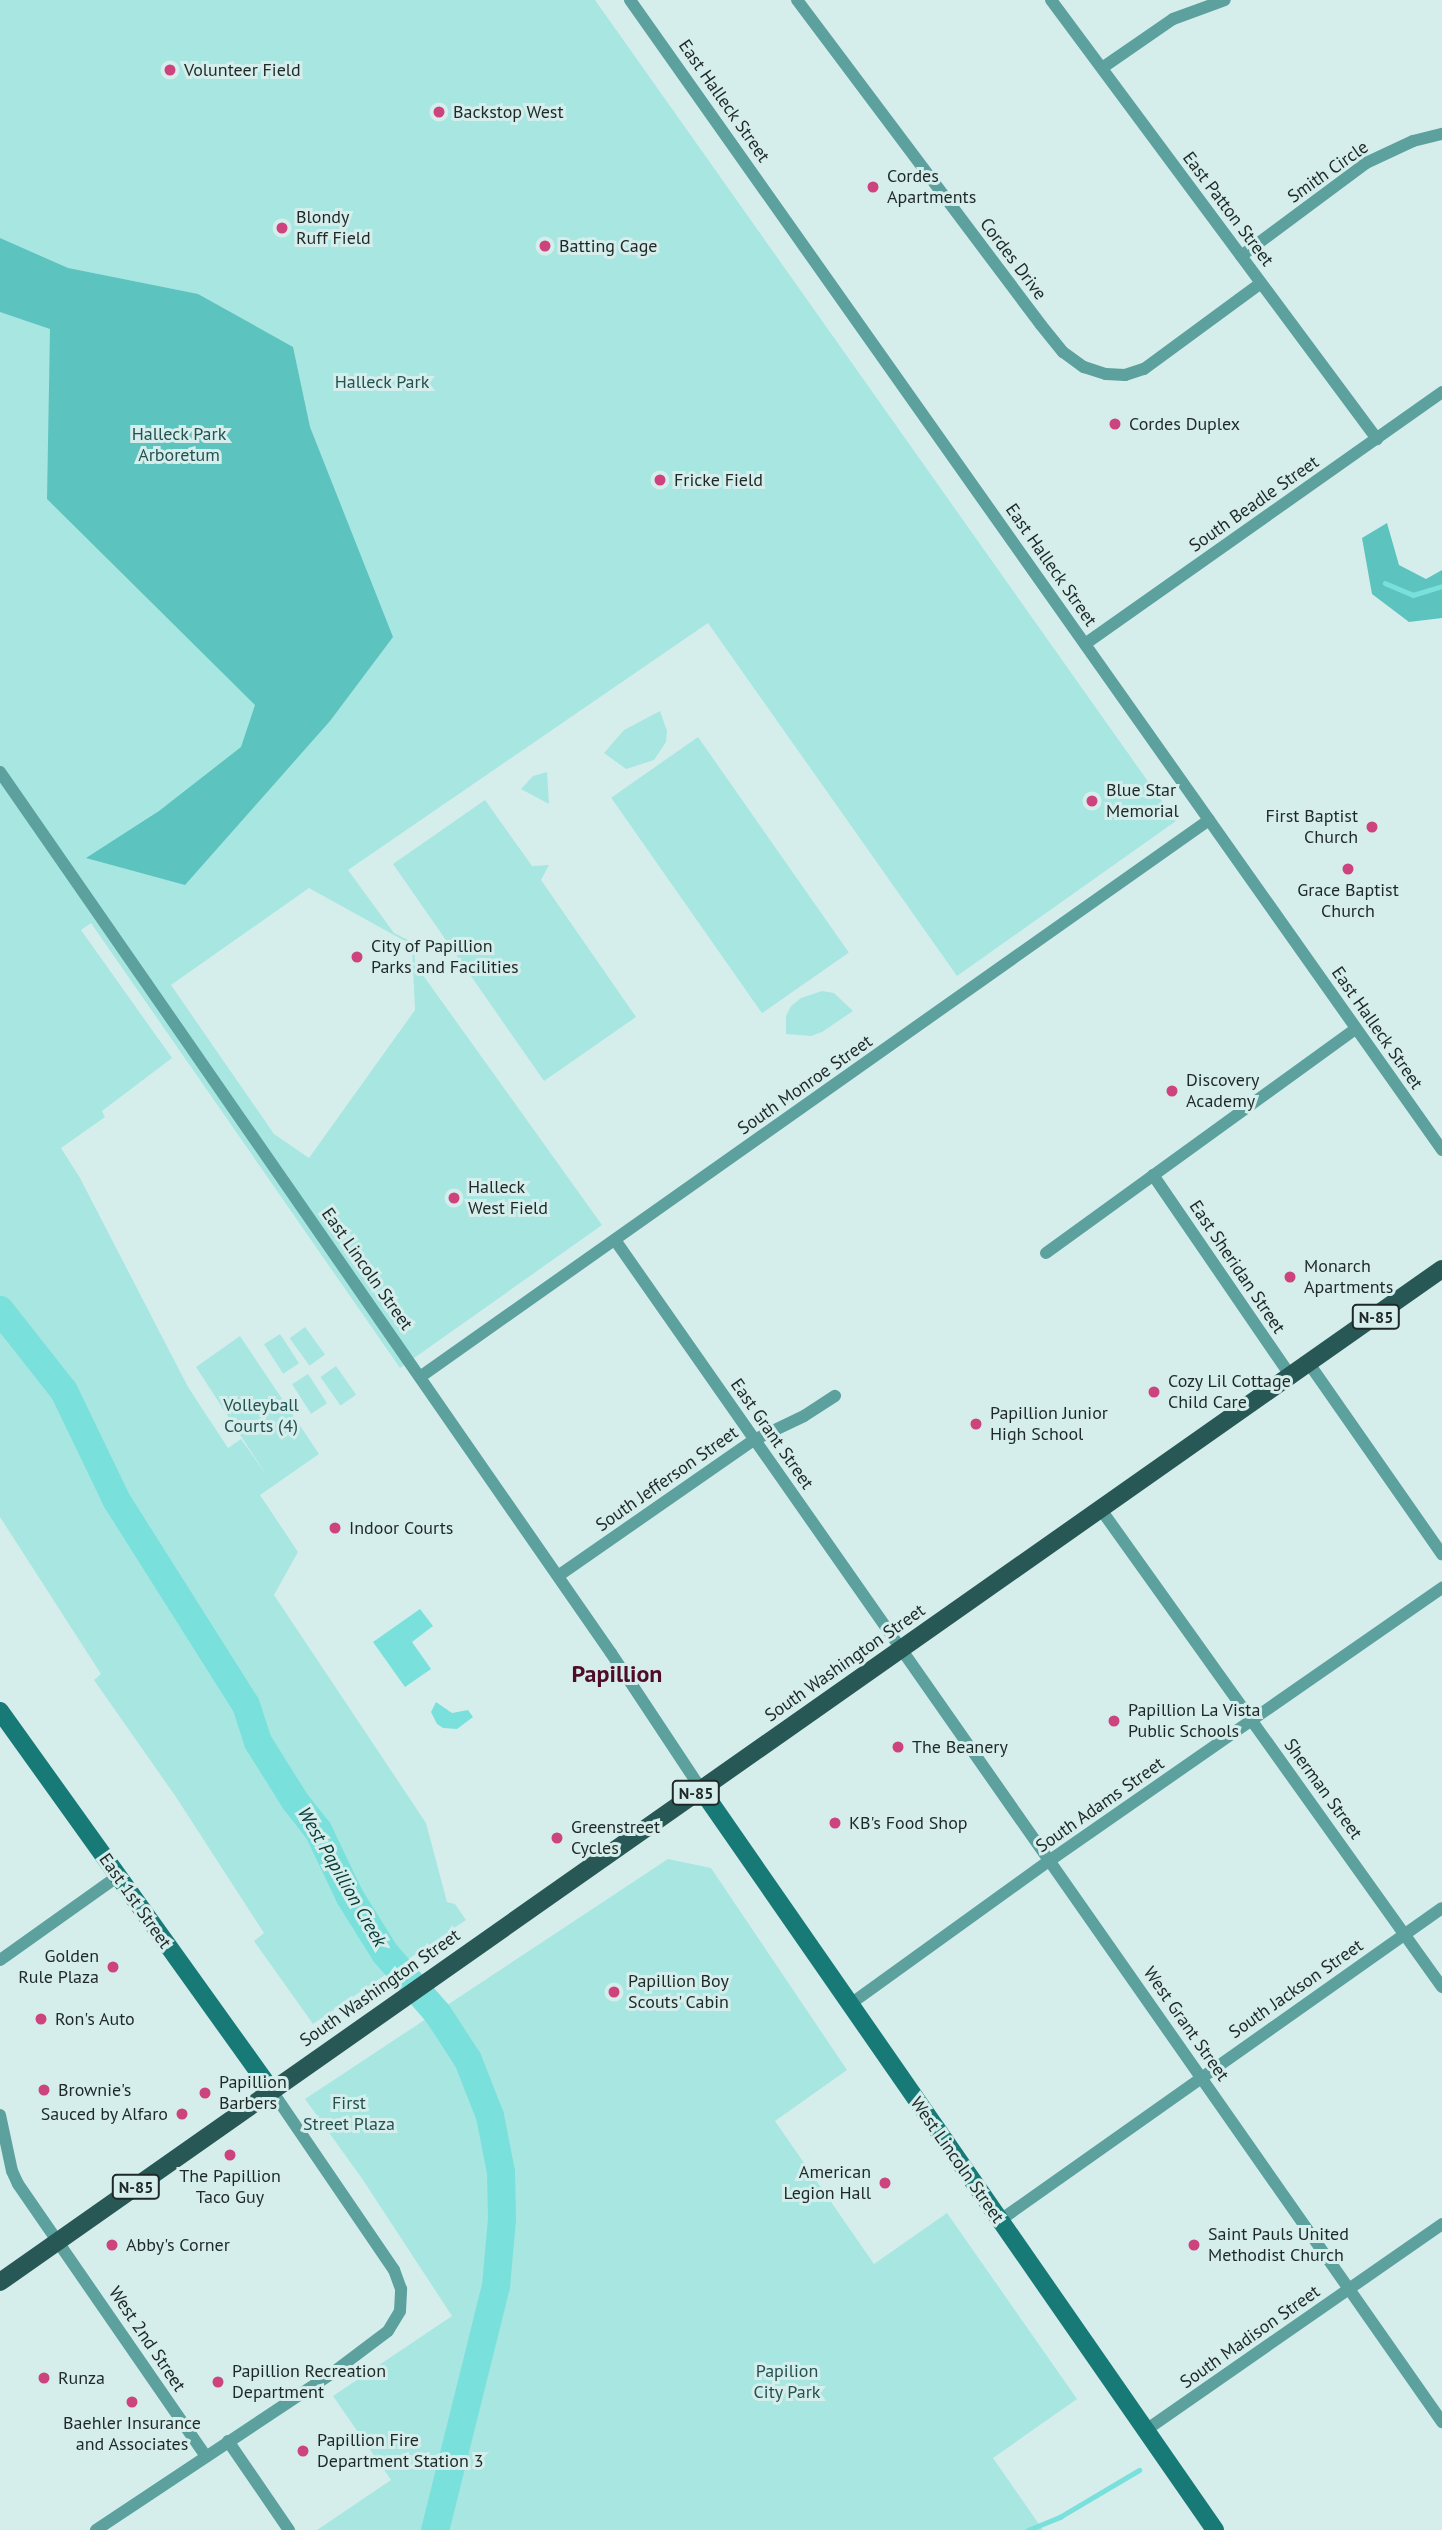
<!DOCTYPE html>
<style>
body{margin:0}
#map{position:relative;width:1442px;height:2530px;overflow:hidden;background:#d5eeec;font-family:"PT Sans",sans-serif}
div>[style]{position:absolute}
.green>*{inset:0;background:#a8e6e2;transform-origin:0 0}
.forest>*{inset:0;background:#5cc3bf}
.water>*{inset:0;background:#79e0db}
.stream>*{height:4.5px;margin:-2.25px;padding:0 2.25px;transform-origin:2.25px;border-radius:2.25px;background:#79e0db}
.river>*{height:28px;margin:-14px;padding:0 14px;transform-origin:14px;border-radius:14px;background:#79e0db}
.street>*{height:12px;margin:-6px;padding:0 6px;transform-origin:6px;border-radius:6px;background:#5ca19e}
.secondary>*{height:18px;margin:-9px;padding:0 9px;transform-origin:9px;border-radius:9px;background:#177a77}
.primary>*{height:18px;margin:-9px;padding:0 9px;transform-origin:9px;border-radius:9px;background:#275856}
.dots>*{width:19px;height:19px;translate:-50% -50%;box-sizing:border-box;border:4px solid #d5eeec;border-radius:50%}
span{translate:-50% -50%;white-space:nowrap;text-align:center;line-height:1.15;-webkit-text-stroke:6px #d5eeec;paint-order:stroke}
.shield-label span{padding:2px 5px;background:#d5eeec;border:2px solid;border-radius:5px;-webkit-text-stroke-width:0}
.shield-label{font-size:16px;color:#1e2827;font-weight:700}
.poi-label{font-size:18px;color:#1e2827}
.left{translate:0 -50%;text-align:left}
.right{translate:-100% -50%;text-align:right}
.street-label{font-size:18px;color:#1e2827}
.park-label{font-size:18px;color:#245251}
.water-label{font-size:19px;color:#063937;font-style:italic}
.district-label{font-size:24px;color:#4e0c2a;font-weight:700}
</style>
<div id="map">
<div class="green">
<div style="clip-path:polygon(evenodd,0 0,595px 0,1176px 821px,957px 976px,708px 623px,348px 870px,394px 933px,414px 943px,415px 964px,602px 1225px,400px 1368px,91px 923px,81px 930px,172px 1058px,102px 1111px,105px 1117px,61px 1148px,80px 1178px,188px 1387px,228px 1448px,241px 1439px,265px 1473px,196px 1367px,240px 1336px,319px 1454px,260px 1495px,298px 1552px,274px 1595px,426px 1823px,447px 1902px,455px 1904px,466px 1920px,313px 2024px,254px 1941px,264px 1933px,176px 1797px,94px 1680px,101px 1674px,0 1517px,0 0,309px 888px,412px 945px,415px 1010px,309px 1158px,274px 1134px,171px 985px,309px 888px)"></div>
<div style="clip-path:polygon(660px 711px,667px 731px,666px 742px,654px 760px,626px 769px,604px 753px,624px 730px)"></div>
<div style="left:698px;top:737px;width:263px;height:106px;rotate:55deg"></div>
<div style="clip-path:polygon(547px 772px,549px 804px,521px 789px,533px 776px)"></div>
<div style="clip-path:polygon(485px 800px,532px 866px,549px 865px,541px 880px,636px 1017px,544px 1081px,393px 864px)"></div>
<div style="clip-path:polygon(822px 991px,834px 993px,853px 1011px,822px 1032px,811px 1036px,786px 1034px,786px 1016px,791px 1006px,801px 998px)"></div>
<div style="left:305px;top:1327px;width:34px;height:19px;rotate:54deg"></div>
<div style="left:280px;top:1334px;width:35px;height:19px;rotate:57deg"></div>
<div style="left:336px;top:1366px;width:35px;height:19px;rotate:55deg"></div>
<div style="left:308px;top:1374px;width:35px;height:19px;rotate:57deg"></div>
<div style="clip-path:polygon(668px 1859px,711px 1868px,847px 2070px,775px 2121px,874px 2264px,947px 2213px,1077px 2399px,993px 2458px,1043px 2530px,317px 2530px,391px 2480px,333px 2396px,452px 2316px,363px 2180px,305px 2099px)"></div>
</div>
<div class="forest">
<div style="clip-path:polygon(0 238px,68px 268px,198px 294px,293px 347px,310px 427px,393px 637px,330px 721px,185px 885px,86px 858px,159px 811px,241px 747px,255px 705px,47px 499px,50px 329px,0 312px)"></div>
<div style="clip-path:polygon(1387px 523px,1399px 565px,1426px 579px,1442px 570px,1442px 618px,1409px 622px,1372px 594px,1362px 538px)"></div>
</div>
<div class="water">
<div style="clip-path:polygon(420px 1609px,433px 1626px,412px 1642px,431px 1669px,405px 1687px,373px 1642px)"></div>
<div style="clip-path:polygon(436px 1702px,452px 1713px,468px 1710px,473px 1717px,457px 1729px,443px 1728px,437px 1724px,431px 1712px)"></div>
</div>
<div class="stream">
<div style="left:1385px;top:583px;width:30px;rotate:23deg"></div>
<div style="left:1413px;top:595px;width:30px;rotate:-17deg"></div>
<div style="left:1028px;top:2530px;width:35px;rotate:-22deg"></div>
<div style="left:1060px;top:2517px;width:92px;rotate:-30.7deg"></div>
</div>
<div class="river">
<div style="left:0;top:1310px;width:103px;rotate:51.7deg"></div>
<div style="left:64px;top:1391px;width:122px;rotate:64.3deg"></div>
<div style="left:117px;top:1501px;width:241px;rotate:57.7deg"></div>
<div style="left:246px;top:1705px;width:39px;rotate:72deg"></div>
<div style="left:258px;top:1742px;width:70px;rotate:57.9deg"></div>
<div style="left:295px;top:1801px;width:37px;rotate:52deg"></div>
<div style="left:318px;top:1830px;width:74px;rotate:64.5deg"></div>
<div style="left:350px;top:1897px;width:66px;rotate:58deg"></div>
<div style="left:385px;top:1953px;width:81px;rotate:49deg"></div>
<div style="left:438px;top:2014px;width:55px;rotate:56.9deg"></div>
<div style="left:468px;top:2060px;width:60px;rotate:68.6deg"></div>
<div style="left:490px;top:2116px;width:57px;rotate:78.9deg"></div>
<div style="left:501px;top:2172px;width:47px;rotate:88.8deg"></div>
<div style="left:502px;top:2219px;width:67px;rotate:95.1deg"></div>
<div style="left:496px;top:2286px;width:252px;rotate:104deg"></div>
</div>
<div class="street">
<div style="left:630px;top:0;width:1408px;rotate:54.77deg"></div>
<div style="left:797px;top:0;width:406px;rotate:53.1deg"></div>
<div style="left:1041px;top:325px;width:35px;rotate:51deg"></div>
<div style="left:1063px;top:352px;width:26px;rotate:36deg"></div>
<div style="left:1084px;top:367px;width:23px;rotate:18deg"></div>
<div style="left:1106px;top:374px;width:19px;rotate:3deg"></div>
<div style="left:1125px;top:375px;width:20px;rotate:-18deg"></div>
<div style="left:1144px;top:369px;width:145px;rotate:-36.3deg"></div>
<div style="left:1051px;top:0;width:547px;rotate:53.4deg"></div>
<div style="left:1102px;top:68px;width:86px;rotate:-34.6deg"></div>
<div style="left:1173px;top:19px;width:55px;rotate:-20.1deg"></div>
<div style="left:1241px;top:256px;width:156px;rotate:-36.6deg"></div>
<div style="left:1366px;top:163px;width:52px;rotate:-25.1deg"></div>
<div style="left:1413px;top:141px;width:30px;rotate:-14deg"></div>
<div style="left:1085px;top:644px;width:437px;rotate:-35.2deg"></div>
<div style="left:0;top:772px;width:1072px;rotate:55.26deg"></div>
<div style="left:611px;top:1653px;width:163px;rotate:56.5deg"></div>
<div style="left:1153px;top:1175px;width:246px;rotate:55.6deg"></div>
<div style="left:615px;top:1240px;width:1443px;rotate:55.02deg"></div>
<div style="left:1046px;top:1253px;width:382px;rotate:-35.9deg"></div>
<div style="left:1310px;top:1365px;width:231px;rotate:55.1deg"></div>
<div style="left:420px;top:1377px;width:966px;rotate:-35.22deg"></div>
<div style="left:1102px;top:1511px;width:585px;rotate:54.46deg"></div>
<div style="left:558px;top:1576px;width:239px;rotate:-34.8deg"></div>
<div style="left:754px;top:1440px;width:55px;rotate:-25.6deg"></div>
<div style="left:804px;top:1416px;width:37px;rotate:-33deg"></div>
<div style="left:0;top:1960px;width:145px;rotate:-35.4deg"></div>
<div style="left:849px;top:2005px;width:246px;rotate:-35.8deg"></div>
<div style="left:1049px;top:1861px;width:479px;rotate:-34.8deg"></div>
<div style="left:0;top:2115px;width:57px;rotate:77.9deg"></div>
<div style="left:12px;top:2171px;width:14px;rotate:65deg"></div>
<div style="left:18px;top:2184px;width:331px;rotate:55.4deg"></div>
<div style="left:999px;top:2221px;width:542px;rotate:-35.24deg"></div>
<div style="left:1146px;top:2430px;width:361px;rotate:-34.8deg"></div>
<div style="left:228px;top:2441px;width:108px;rotate:55.6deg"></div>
<div style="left:96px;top:2530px;width:287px;rotate:-33.6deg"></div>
<div style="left:335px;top:2371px;width:66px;rotate:-37deg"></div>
<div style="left:388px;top:2331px;width:23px;rotate:-59deg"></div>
<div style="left:400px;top:2311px;width:22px;rotate:-87deg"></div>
<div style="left:401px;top:2289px;width:20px;rotate:-110deg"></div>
<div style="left:394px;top:2270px;width:217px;rotate:-124.3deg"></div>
</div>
<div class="secondary">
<div style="left:0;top:1711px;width:467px;rotate:54.4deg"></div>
<div style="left:701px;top:1789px;width:902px;rotate:55.25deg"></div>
</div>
<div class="primary">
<div style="left:0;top:2282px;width:1762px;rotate:-35.09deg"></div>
</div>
<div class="dots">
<div style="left:170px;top:70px;background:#cc437d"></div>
<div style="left:439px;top:112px;background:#cc437d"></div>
<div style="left:873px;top:187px;background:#cc437d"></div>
<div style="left:282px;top:228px;background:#cc437d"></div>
<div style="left:545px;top:246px;background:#cc437d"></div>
<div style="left:1115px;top:424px;background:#cc437d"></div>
<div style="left:660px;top:480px;background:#cc437d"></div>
<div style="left:1092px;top:801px;background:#cc437d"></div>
<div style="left:1372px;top:827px;background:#cc437d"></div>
<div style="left:1348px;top:869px;background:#cc437d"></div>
<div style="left:357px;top:957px;background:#cc437d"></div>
<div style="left:1172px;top:1091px;background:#cc437d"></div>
<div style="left:454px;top:1198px;background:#cc437d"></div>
<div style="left:1290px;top:1277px;background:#cc437d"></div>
<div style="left:1154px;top:1392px;background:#cc437d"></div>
<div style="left:976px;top:1424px;background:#cc437d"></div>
<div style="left:335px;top:1528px;background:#cc437d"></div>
<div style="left:1114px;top:1721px;background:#cc437d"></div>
<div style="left:898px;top:1747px;background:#cc437d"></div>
<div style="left:835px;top:1823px;background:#cc437d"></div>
<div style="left:557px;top:1838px;background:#cc437d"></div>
<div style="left:113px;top:1967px;background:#cc437d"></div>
<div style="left:614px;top:1992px;background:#cc437d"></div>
<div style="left:41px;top:2019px;background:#cc437d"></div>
<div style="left:44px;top:2090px;background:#cc437d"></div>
<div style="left:205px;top:2093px;background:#cc437d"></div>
<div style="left:182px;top:2114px;background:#cc437d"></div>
<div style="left:230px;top:2155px;background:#cc437d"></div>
<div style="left:885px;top:2183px;background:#cc437d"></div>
<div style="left:112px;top:2245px;background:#cc437d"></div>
<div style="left:1194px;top:2245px;background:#cc437d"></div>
<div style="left:44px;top:2378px;background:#cc437d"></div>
<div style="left:218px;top:2382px;background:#cc437d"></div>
<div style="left:132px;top:2402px;background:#cc437d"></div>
<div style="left:303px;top:2451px;background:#cc437d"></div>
</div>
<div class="shield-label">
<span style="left:1376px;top:1317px">N-85</span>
<span style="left:696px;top:1793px">N-85</span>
<span style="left:136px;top:2187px">N-85</span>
</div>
<div class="poi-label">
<span class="left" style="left:184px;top:70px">Volunteer Field</span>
<span class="left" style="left:453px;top:112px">Backstop West</span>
<span class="left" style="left:887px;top:187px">Cordes<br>Apartments</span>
<span class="left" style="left:296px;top:228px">Blondy<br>Ruff Field</span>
<span class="left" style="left:559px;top:246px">Batting Cage</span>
<span class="left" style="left:1129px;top:424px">Cordes Duplex</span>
<span class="left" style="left:674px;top:480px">Fricke Field</span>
<span class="left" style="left:1106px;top:801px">Blue Star<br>Memorial</span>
<span class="right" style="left:1358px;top:827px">First Baptist<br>Church</span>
<span style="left:1348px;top:901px">Grace Baptist<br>Church</span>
<span class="left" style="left:371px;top:957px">City of Papillion<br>Parks and Facilities</span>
<span class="left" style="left:1186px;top:1091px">Discovery<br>Academy</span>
<span class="left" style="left:468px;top:1198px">Halleck<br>West Field</span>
<span class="left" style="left:1304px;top:1277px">Monarch<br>Apartments</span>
<span class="left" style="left:1168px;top:1392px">Cozy Lil Cottage<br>Child Care</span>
<span class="left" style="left:990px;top:1424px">Papillion Junior<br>High School</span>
<span class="left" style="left:349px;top:1528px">Indoor Courts</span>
<span class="left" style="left:1128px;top:1721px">Papillion La Vista<br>Public Schools</span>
<span class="left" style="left:912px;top:1747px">The Beanery</span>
<span class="left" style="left:849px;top:1823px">KB's Food Shop</span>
<span class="left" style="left:571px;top:1838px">Greenstreet<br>Cycles</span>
<span class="right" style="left:99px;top:1967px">Golden<br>Rule Plaza</span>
<span class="left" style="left:628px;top:1992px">Papillion Boy<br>Scouts' Cabin</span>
<span class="left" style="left:55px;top:2019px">Ron's Auto</span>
<span class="left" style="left:219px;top:2093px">Papillion<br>Barbers</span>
<span class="left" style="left:58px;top:2090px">Brownie's</span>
<span class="right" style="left:168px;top:2114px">Sauced by Alfaro</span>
<span class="right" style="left:871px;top:2183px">American<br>Legion Hall</span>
<span style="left:230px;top:2187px">The Papillion<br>Taco Guy</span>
<span class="left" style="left:1208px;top:2245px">Saint Pauls United<br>Methodist Church</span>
<span class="left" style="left:126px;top:2245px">Abby's Corner</span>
<span class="left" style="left:232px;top:2382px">Papillion Recreation<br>Department</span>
<span class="left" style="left:58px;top:2378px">Runza</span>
<span style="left:132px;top:2434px">Baehler Insurance<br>and Associates</span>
<span class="left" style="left:317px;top:2451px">Papillion Fire<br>Department Station 3</span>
</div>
<div class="street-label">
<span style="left:724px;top:101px;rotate:55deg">East Halleck Street</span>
<span style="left:1328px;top:172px;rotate:-35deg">Smith Circle</span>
<span style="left:1228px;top:209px;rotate:53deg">East Patton Street</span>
<span style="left:1013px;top:259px;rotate:53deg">Cordes Drive</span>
<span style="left:1254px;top:504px;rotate:-35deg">South Beadle Street</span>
<span style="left:1051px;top:565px;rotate:55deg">East Halleck Street</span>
<span style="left:1377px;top:1028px;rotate:55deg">East Halleck Street</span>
<span style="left:805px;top:1085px;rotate:-35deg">South Monroe Street</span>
<span style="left:1237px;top:1267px;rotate:56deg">East Sheridan Street</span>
<span style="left:367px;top:1269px;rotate:55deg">East Lincoln Street</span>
<span style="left:772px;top:1434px;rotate:55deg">East Grant Street</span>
<span style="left:667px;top:1479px;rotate:-35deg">South Jefferson Street</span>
<span style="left:845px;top:1663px;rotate:-35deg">South Washington Street</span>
<span style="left:1323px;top:1789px;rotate:54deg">Sherman Street</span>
<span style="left:1100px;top:1805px;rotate:-35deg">South Adams Street</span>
<span style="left:135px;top:1901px;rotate:55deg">East 1st Street</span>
<span style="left:380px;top:1988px;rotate:-35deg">South Washington Street</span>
<span style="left:1296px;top:1989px;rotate:-35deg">South Jackson Street</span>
<span style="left:1186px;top:2024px;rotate:55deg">West Grant Street</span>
<span style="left:957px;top:2160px;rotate:55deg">West Lincoln Street</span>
<span style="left:1250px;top:2337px;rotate:-35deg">South Madison Street</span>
<span style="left:147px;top:2339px;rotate:56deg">West 2nd Street</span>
</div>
<div class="park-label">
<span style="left:382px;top:382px">Halleck Park</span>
<span style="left:179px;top:445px">Halleck Park<br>Arboretum</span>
<span style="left:261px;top:1416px">Volleyball<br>Courts (4)</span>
<span style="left:349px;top:2114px">First<br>Street Plaza</span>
<span style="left:787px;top:2382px">Papilion<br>City Park</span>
</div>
<div class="water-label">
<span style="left:342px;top:1877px;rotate:60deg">West Papillion Creek</span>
</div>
<div class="district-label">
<span style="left:617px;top:1674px">Papillion</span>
</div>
</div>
